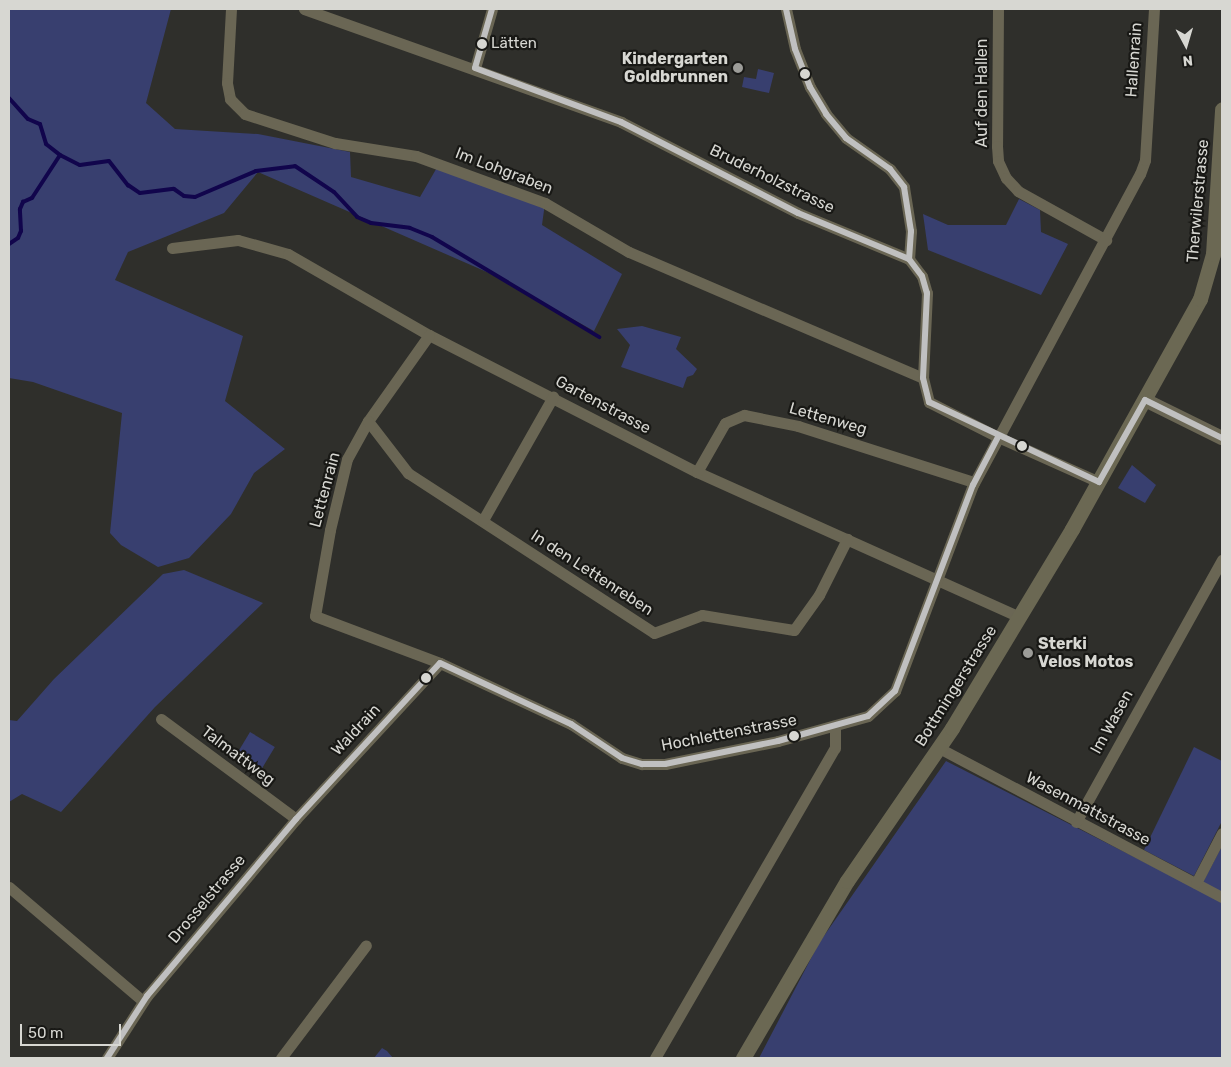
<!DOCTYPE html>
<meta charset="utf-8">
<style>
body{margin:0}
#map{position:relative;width:1231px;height:1067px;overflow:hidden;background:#2f2f2b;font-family:Rubik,sans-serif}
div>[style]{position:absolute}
.green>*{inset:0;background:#383f6f;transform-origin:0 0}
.stream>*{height:4px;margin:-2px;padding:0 2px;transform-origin:2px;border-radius:2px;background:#11054c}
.minor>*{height:11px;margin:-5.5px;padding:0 5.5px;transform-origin:5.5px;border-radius:5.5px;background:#6a6654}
.tertiary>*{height:14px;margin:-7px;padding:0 7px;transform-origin:7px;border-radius:7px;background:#6a6654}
.secondary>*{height:15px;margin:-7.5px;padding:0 7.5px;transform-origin:7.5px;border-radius:7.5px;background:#6b6853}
.bus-1>*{height:6px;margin:-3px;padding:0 3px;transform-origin:3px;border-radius:3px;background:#c0c0c0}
.dots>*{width:14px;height:14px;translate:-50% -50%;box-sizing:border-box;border:2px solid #181815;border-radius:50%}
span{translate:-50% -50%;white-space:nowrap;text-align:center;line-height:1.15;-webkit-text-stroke:4.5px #181815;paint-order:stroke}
.bus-label{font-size:15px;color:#d7d7d2}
.left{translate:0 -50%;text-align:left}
.poi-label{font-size:16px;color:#d7d7d2;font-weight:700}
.right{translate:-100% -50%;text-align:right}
.street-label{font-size:16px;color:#d7d7d2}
.frame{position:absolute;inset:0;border:10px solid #d7d7d2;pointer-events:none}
.north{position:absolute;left:1161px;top:20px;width:50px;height:50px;-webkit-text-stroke:4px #181815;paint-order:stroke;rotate:174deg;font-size:14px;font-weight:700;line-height:20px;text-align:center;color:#d7d7d2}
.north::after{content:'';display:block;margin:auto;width:18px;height:22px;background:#d7d7d2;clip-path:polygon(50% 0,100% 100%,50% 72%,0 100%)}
.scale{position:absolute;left:20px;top:1024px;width:101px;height:22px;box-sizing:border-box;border:2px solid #d7d7d2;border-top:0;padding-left:6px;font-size:15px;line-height:18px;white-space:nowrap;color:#d7d7d2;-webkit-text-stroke:4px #181815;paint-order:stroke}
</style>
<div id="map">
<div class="green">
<div style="clip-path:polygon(9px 9px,171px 9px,146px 103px,175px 129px,258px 134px,350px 152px,351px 177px,420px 197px,439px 164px,545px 203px,542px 225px,622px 274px,594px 331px,496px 276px,258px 172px,224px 213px,128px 252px,115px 280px,243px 336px,225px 401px,285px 449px,254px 473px,231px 514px,189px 558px,158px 567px,121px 545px,110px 533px,122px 413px,33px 382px,9px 378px)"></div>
<div style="clip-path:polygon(758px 69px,774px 73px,769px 93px,742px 87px,744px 77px,756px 79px)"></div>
<div style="clip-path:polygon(1019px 199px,1040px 210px,1041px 232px,1068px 244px,1041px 295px,928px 250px,923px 214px,948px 225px,1006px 225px)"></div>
<div style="clip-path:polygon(642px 326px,681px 337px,676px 349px,697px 369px,693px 375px,687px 377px,683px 388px,621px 367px,630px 345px,617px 329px)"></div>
<div style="clip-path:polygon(1132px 465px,1156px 485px,1145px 503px,1118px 488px)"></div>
<div style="clip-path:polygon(184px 570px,263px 603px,155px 707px,61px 812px,22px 794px,9px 802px,9px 720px,17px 721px,54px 679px,163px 574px)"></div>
<div style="left:250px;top:732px;width:29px;height:28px;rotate:31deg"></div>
<div style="clip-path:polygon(1194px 747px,1222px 761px,1222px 821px,1194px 876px,1144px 850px)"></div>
<div style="clip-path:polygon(946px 761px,1199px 890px,1222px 846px,1222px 1058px,759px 1058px,819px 943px)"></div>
<div style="clip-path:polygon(382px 1048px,387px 1051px,393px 1058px,374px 1058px)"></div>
</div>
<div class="stream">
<div style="left:9px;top:98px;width:28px;rotate:48deg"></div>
<div style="left:28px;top:119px;width:13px;rotate:23deg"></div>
<div style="left:40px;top:124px;width:21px;rotate:73deg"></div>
<div style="left:46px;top:144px;width:18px;rotate:38deg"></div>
<div style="left:60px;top:155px;width:22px;rotate:27deg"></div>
<div style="left:80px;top:165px;width:29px;rotate:-8deg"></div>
<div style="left:109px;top:161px;width:31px;rotate:52deg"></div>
<div style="left:128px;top:185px;width:14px;rotate:34deg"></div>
<div style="left:140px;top:193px;width:34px;rotate:-7deg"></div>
<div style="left:174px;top:189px;width:12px;rotate:35deg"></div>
<div style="left:184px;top:196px;width:11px;rotate:5deg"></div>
<div style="left:195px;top:197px;width:66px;rotate:-23.1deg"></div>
<div style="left:256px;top:171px;width:39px;rotate:-7deg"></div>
<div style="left:295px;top:166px;width:47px;rotate:33.7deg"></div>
<div style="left:334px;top:192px;width:34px;rotate:47deg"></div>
<div style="left:357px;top:217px;width:15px;rotate:23deg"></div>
<div style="left:371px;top:223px;width:39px;rotate:7deg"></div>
<div style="left:410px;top:228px;width:24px;rotate:22deg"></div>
<div style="left:432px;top:237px;width:195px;rotate:30.9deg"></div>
<div style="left:9px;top:244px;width:11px;rotate:-34deg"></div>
<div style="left:18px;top:238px;width:8px;rotate:-67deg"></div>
<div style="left:21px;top:231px;width:22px;rotate:-93deg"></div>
<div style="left:20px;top:209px;width:8px;rotate:-67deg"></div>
<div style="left:23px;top:202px;width:10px;rotate:-24deg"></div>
<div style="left:32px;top:198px;width:51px;rotate:-56.9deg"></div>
</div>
<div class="minor">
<div style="left:231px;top:9px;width:74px;rotate:93.1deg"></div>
<div style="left:227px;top:83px;width:16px;rotate:79deg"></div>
<div style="left:230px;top:99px;width:21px;rotate:45deg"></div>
<div style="left:245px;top:114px;width:95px;rotate:17.9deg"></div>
<div style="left:335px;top:143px;width:82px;rotate:9.1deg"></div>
<div style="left:416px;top:156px;width:137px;rotate:20deg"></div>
<div style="left:545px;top:203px;width:97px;rotate:30.3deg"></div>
<div style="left:629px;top:252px;width:320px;rotate:23.2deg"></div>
<div style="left:304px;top:9px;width:337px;rotate:19.6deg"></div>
<div style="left:621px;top:122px;width:199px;rotate:27.2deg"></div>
<div style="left:798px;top:213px;width:120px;rotate:22.5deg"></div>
<div style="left:909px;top:259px;width:21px;rotate:53deg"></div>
<div style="left:922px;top:276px;width:18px;rotate:74deg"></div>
<div style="left:927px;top:293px;width:85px;rotate:92.7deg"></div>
<div style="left:923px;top:378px;width:25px;rotate:76deg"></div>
<div style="left:929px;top:402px;width:77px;rotate:26.9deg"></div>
<div style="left:998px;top:437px;width:111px;rotate:24deg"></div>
<div style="left:786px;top:9px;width:41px;rotate:77.3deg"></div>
<div style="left:795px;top:49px;width:41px;rotate:68.5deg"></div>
<div style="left:810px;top:87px;width:31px;rotate:59deg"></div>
<div style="left:826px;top:114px;width:31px;rotate:50deg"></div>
<div style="left:846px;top:138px;width:54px;rotate:35.2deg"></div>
<div style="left:890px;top:169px;width:23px;rotate:52deg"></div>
<div style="left:904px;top:187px;width:45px;rotate:81deg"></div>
<div style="left:911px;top:231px;width:28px;rotate:94deg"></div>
<div style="left:998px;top:9px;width:137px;rotate:90.4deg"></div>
<div style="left:997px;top:146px;width:15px;rotate:86deg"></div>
<div style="left:998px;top:161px;width:19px;rotate:65deg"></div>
<div style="left:1006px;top:178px;width:18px;rotate:47deg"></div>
<div style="left:1018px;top:191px;width:101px;rotate:29.1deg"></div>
<div style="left:475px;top:68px;width:61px;rotate:-73.9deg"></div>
<div style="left:172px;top:248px;width:66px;rotate:-6.9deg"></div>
<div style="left:238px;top:240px;width:52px;rotate:15.6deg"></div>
<div style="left:288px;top:254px;width:163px;rotate:29.9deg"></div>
<div style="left:429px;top:335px;width:301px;rotate:27.1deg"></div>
<div style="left:697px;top:472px;width:353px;rotate:24.2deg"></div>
<div style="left:429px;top:335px;width:105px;rotate:125.3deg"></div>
<div style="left:368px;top:421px;width:43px;rotate:118.9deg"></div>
<div style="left:347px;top:459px;width:73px;rotate:103.5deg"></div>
<div style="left:330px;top:530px;width:87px;rotate:99.9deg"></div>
<div style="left:315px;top:616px;width:134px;rotate:20.6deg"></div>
<div style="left:440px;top:663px;width:145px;rotate:25deg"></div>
<div style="left:571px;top:724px;width:61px;rotate:33.7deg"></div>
<div style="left:622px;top:758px;width:21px;rotate:17deg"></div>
<div style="left:642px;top:764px;width:23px"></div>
<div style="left:665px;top:764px;width:115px;rotate:-11.5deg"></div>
<div style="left:778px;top:741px;width:93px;rotate:-15.5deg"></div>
<div style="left:868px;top:716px;width:37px;rotate:-43deg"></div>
<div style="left:895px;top:691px;width:220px;rotate:-69.3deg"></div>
<div style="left:973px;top:485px;width:353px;rotate:-61.8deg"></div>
<div style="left:1140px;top:174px;width:15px;rotate:-70deg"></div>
<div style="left:1145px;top:160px;width:151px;rotate:-86.6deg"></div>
<div style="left:368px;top:421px;width:66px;rotate:52.4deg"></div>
<div style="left:408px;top:473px;width:293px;rotate:33deg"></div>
<div style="left:654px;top:633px;width:51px;rotate:-20.6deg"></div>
<div style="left:702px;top:615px;width:93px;rotate:9.3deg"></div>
<div style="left:794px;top:630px;width:43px;rotate:-54.5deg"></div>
<div style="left:819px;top:595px;width:63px;rotate:-63.4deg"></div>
<div style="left:697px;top:472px;width:56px;rotate:-60.3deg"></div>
<div style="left:725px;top:423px;width:21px;rotate:-23deg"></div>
<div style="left:744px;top:415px;width:55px;rotate:11.5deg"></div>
<div style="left:798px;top:426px;width:185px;rotate:17.7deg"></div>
<div style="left:483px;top:520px;width:142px;rotate:-60.4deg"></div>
<div style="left:161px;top:719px;width:168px;rotate:36.5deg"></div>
<div style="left:939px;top:748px;width:320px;rotate:27.8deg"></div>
<div style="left:1076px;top:822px;width:300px;rotate:-60.9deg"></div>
<div style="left:1196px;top:883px;width:56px;rotate:-62.5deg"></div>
<div style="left:9px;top:887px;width:176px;rotate:40.4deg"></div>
<div style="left:107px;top:1058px;width:74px;rotate:-57.2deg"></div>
<div style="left:147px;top:996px;width:231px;rotate:-49.9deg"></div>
<div style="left:296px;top:819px;width:212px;rotate:-47.3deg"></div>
<div style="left:281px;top:1058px;width:141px;rotate:-53deg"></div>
<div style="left:655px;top:1058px;width:358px;rotate:-59.9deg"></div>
<div style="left:835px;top:748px;width:21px;rotate:-90deg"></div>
</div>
<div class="tertiary">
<div style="left:1145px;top:400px;width:86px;rotate:26.3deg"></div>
</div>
<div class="secondary">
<div style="left:743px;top:1058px;width:205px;rotate:-59.6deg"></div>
<div style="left:847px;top:881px;width:186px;rotate:-55.5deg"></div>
<div style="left:952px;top:728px;width:232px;rotate:-58.9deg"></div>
<div style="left:1072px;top:529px;width:263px;rotate:-60.9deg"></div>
<div style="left:1200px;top:299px;width:47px;rotate:-73.9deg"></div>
<div style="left:1213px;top:254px;width:145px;rotate:-86.4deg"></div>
</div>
<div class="bus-1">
<div style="left:492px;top:9px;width:61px;rotate:106.1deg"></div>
<div style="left:475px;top:68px;width:156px;rotate:20.3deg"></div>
<div style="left:621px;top:122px;width:199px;rotate:27.2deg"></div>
<div style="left:798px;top:213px;width:120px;rotate:22.5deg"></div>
<div style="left:909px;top:259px;width:21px;rotate:53deg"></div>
<div style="left:922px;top:276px;width:18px;rotate:74deg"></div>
<div style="left:927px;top:293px;width:85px;rotate:92.7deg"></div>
<div style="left:923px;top:378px;width:25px;rotate:76deg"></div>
<div style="left:929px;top:402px;width:188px;rotate:25.2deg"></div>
<div style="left:786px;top:9px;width:41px;rotate:77.3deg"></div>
<div style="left:795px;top:49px;width:41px;rotate:68.5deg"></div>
<div style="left:810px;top:87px;width:31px;rotate:59deg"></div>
<div style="left:826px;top:114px;width:31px;rotate:50deg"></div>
<div style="left:846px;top:138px;width:54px;rotate:35.2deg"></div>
<div style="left:890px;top:169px;width:23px;rotate:52deg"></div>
<div style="left:904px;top:187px;width:45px;rotate:81deg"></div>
<div style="left:911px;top:231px;width:28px;rotate:94deg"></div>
<div style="left:1145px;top:400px;width:86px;rotate:26.3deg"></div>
<div style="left:1099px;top:482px;width:94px;rotate:-60.7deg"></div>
<div style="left:440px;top:663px;width:145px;rotate:25deg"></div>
<div style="left:571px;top:724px;width:61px;rotate:33.7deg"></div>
<div style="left:622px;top:758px;width:21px;rotate:17deg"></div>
<div style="left:642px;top:764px;width:23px"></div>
<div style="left:665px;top:764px;width:115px;rotate:-11.5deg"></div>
<div style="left:778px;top:741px;width:93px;rotate:-15.5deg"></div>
<div style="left:868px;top:716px;width:37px;rotate:-43deg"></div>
<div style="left:895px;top:691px;width:220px;rotate:-69.3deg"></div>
<div style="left:973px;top:485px;width:54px;rotate:-62.5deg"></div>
<div style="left:107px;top:1058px;width:74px;rotate:-57.2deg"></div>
<div style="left:147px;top:996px;width:231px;rotate:-49.9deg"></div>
<div style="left:296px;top:819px;width:212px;rotate:-47.3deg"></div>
</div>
<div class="dots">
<div style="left:482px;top:44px;background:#d7d7d2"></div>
<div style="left:738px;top:68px;background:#9c9c98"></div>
<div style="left:805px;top:74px;background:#d7d7d2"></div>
<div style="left:1022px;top:446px;background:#d7d7d2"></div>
<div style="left:1028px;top:653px;background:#9c9c98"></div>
<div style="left:426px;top:678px;background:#d7d7d2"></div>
<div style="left:794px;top:736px;background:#d7d7d2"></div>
</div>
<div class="bus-label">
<span class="left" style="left:491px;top:44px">Lätten</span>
</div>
<div class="poi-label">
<span class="right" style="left:728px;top:68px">Kindergarten<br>Goldbrunnen</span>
<span class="left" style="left:1038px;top:653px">Sterki<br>Velos Motos</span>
</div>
<div class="street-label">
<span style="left:1134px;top:60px;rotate:-86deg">Hallenrain</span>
<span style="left:982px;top:93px;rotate:-90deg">Auf den Hallen</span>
<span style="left:504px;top:171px;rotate:21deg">Im Lohgraben</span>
<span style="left:772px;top:179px;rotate:26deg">Bruderholzstrasse</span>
<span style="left:1198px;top:201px;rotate:-85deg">Therwilerstrasse</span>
<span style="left:603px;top:405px;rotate:28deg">Gartenstrasse</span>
<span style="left:828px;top:419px;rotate:16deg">Lettenweg</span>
<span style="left:325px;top:490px;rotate:-75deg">Lettenrain</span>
<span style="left:592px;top:573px;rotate:33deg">In den Lettenreben</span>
<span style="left:956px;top:686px;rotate:-58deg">Bottmingerstrasse</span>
<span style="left:1112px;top:722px;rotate:-61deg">Im Wasen</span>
<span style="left:356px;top:730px;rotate:-47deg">Waldrain</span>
<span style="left:729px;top:733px;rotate:-11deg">Hochlettenstrasse</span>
<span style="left:238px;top:756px;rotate:37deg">Talmattweg</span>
<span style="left:1088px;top:809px;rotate:28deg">Wasenmattstrasse</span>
<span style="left:207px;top:899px;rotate:-50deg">Drosselstrasse</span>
</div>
<div class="frame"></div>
<div class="north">N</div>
<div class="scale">50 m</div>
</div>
